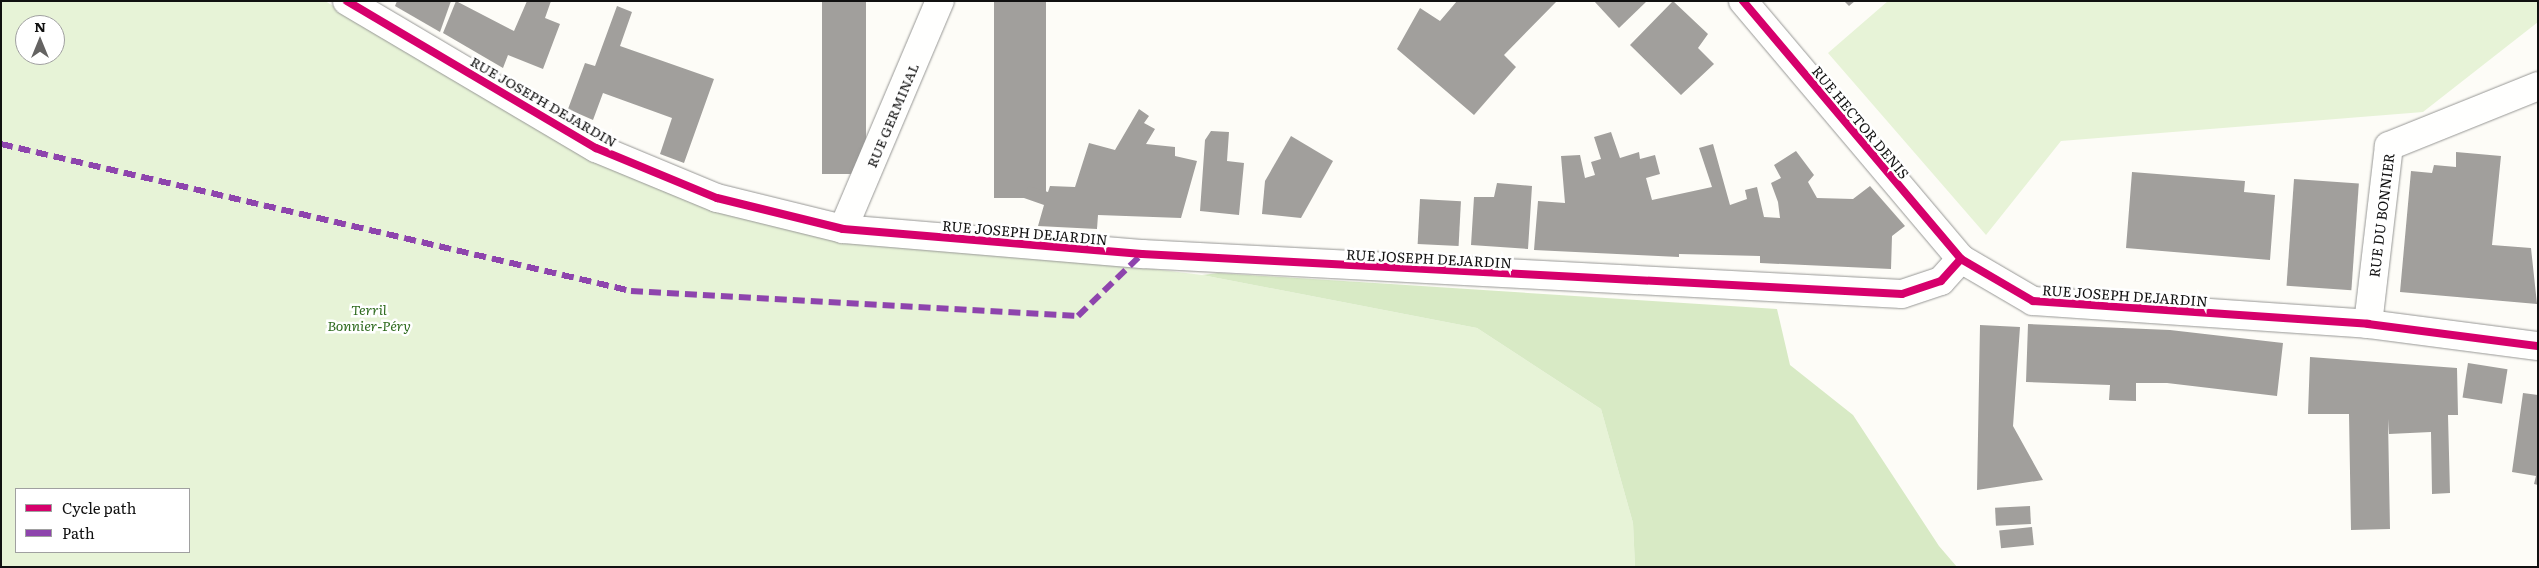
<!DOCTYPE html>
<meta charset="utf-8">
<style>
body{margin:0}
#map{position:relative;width:2539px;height:568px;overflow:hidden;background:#fdfcf7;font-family:Literata,serif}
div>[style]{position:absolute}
.green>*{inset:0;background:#e7f3d7}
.forest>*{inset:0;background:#d8eac5}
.building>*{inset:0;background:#a19f9c;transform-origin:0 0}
.roads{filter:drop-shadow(0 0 1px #979795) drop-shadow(0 0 1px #979795)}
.minor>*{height:28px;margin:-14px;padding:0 14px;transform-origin:14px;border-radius:14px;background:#fffffe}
.quiet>*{height:6px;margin-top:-3px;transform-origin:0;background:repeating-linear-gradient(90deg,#8e44ad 0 12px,transparent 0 18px)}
.cycleway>*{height:8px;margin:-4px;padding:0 4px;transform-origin:4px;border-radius:4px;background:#d6006c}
span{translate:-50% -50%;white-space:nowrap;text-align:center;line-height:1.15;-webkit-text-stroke:5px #fff;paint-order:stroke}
.street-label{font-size:14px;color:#111}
.park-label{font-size:14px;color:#2f6b1f;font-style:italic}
.frame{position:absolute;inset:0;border:2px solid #111;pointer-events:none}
.legend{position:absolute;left:15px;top:488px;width:175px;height:65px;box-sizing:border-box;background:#fff;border:1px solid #a0a0a0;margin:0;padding:6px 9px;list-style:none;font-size:15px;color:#111}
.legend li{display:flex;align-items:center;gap:10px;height:25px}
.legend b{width:25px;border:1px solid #a0a0a0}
.north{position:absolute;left:15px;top:15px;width:50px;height:50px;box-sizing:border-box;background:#fff;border:1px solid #a0a0a0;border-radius:50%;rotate:0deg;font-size:14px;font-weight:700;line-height:20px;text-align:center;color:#111}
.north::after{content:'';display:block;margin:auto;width:18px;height:22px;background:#646362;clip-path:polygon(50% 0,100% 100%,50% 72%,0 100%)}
</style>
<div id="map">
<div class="green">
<div style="clip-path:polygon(evenodd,1px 1px,325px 1px,556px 137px,639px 180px,736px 217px,1202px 275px,1477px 328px,1601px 409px,1633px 523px,1635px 567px,1px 567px,1px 1px,25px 25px,55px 25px,55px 55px,25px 55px,25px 25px,1px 1px,16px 489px,189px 489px,189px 552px,16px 552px,16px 489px)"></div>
<div style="clip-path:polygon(1888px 1px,2538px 1px,2538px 22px,2423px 112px,2061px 141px,1986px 235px,1828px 53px)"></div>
</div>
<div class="forest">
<div style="clip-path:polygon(1218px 273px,1777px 309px,1790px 365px,1853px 415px,1939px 546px,1957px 567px,1635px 567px,1633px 523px,1601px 409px,1477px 328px,1202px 275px)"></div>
</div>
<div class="building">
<div style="clip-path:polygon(397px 1px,451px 1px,440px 32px,395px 6px)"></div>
<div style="clip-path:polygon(456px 1px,514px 31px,527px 1px,551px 1px,545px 18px,560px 24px,543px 69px,508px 55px,503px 68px,443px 33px)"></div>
<div style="left:822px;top:1px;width:44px;height:173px"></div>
<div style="left:994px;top:1px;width:52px;height:197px"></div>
<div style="clip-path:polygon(1457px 1px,1557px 1px,1504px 55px,1516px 67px,1474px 115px,1397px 49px,1420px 8px,1440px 21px)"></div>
<div style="clip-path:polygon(1594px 1px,1647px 1px,1619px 28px)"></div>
<div style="clip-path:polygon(1673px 1px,1708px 34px,1698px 48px,1714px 64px,1681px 95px,1630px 45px)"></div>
<div style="clip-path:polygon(1844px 1px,1855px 1px,1849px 6px)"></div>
<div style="clip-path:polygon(617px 6px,632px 12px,620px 46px,714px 79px,684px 163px,660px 154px,672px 118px,603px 93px,593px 120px,568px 109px,585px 63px,595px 66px)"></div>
<div style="clip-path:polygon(1139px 109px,1149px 116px,1144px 123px,1155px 129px,1146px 144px,1175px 147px,1175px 156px,1197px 161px,1181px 218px,1098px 215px,1097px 229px,1038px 226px,1044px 205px,1024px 198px,1028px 186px,1048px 192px,1050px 186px,1075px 187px,1089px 143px,1115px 150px)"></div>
<div style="clip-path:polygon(1211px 131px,1229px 132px,1227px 161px,1244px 163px,1239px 215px,1200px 211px,1205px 140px)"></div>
<div style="clip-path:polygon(1611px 132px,1620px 158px,1639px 152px,1640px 159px,1655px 155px,1660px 174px,1646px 178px,1652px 200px,1712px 187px,1699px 148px,1713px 144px,1730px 205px,1747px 199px,1745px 190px,1757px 187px,1764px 217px,1780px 218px,1778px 202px,1771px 183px,1781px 178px,1774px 165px,1796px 151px,1814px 175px,1808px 182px,1817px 198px,1853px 199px,1870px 186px,1905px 226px,1892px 236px,1891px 269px,1760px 263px,1760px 256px,1679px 254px,1679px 257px,1534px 250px,1538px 201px,1565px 203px,1561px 156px,1580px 155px,1585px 178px,1595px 175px,1591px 162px,1601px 159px,1594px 137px)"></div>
<div style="clip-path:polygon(1291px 136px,1333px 161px,1301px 218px,1262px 214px,1265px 181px)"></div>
<div style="clip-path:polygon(2456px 152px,2501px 156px,2492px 245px,2531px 248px,2537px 304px,2400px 292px,2411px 171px,2432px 173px,2434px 165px,2456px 167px)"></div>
<div style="clip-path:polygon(2132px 172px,2245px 181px,2244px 192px,2275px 195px,2270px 260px,2126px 248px)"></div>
<div style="left:2294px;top:179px;width:65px;height:107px;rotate:4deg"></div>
<div style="clip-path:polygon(1497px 183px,1532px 186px,1528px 249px,1471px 245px,1474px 197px,1494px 197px)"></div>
<div style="left:1420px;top:199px;width:41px;height:45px;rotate:3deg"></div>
<div style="clip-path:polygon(2028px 324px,2170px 330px,2283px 343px,2277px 396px,2167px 383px,2136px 383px,2136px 401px,2109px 400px,2110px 385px,2026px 382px)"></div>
<div style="clip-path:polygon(1980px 325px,2020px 327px,2013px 426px,2043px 480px,1977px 490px)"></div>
<div style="clip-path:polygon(2310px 357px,2457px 368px,2458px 415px,2448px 415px,2450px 493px,2432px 494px,2431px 432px,2389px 434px,2388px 419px,2390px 529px,2351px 530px,2349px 414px,2308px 414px)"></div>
<div style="left:2468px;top:363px;width:40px;height:35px;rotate:9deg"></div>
<div style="clip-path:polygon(2523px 393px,2538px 395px,2538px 485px,2534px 484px,2536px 476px,2512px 472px)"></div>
<div style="left:2030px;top:506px;width:18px;height:35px;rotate:87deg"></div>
<div style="left:2032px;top:527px;width:18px;height:33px;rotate:84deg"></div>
</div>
<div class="roads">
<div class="minor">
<div style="left:347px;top:1px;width:289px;rotate:30.6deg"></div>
<div style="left:596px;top:148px;width:131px;rotate:22.5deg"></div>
<div style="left:717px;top:198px;width:130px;rotate:13.8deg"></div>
<div style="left:843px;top:229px;width:300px;rotate:4.8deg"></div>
<div style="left:1142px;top:254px;width:761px;rotate:3.01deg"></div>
<div style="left:1902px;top:294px;width:41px;rotate:-18.4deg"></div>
<div style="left:1941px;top:281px;width:30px;rotate:-48deg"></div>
<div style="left:1743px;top:1px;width:338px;rotate:49.8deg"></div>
<div style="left:1961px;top:259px;width:83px;rotate:30.3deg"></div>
<div style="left:2033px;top:301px;width:336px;rotate:3.9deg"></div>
<div style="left:2368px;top:324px;width:171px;rotate:7.4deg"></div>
<div style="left:843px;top:229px;width:248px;rotate:-67deg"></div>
<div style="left:2368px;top:324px;width:179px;rotate:-83.3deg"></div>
<div style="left:2389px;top:146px;width:161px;rotate:-21.9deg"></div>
</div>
</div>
<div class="quiet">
<div style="left:1px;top:144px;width:647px;rotate:13.13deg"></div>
<div style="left:631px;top:291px;width:448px;rotate:3.2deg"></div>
<div style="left:1078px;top:316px;width:89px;rotate:-44.1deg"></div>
</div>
<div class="cycleway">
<div style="left:347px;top:1px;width:289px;rotate:30.6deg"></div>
<div style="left:596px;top:148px;width:131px;rotate:22.5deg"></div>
<div style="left:717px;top:198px;width:130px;rotate:13.8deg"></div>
<div style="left:843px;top:229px;width:300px;rotate:4.8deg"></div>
<div style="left:1142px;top:254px;width:761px;rotate:3.01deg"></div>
<div style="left:1902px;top:294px;width:41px;rotate:-18.4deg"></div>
<div style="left:1941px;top:281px;width:30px;rotate:-48deg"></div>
<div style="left:1743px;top:1px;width:338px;rotate:49.8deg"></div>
<div style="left:1961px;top:259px;width:83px;rotate:30.3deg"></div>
<div style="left:2033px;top:301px;width:336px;rotate:3.9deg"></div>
<div style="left:2368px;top:324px;width:171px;rotate:7.4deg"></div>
</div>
<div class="street-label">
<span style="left:544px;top:101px;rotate:30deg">RUE JOSEPH DEJARDIN</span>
<span style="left:892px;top:115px;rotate:-67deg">RUE GERMINAL</span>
<span style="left:1861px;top:122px;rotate:50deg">RUE HECTOR DENIS</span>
<span style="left:2381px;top:215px;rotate:-83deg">RUE DU BONNIER</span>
<span style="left:1025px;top:232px;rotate:5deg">RUE JOSEPH DEJARDIN</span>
<span style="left:1429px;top:258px;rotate:3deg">RUE JOSEPH DEJARDIN</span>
<span style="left:2125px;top:295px;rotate:4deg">RUE JOSEPH DEJARDIN</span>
</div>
<div class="park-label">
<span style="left:369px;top:317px">Terril<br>Bonnier-Péry</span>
</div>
<div class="frame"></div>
<ul class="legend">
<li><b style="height:6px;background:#d6006c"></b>Cycle path</li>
<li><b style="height:6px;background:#8e44ad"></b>Path</li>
</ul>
<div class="north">N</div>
</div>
